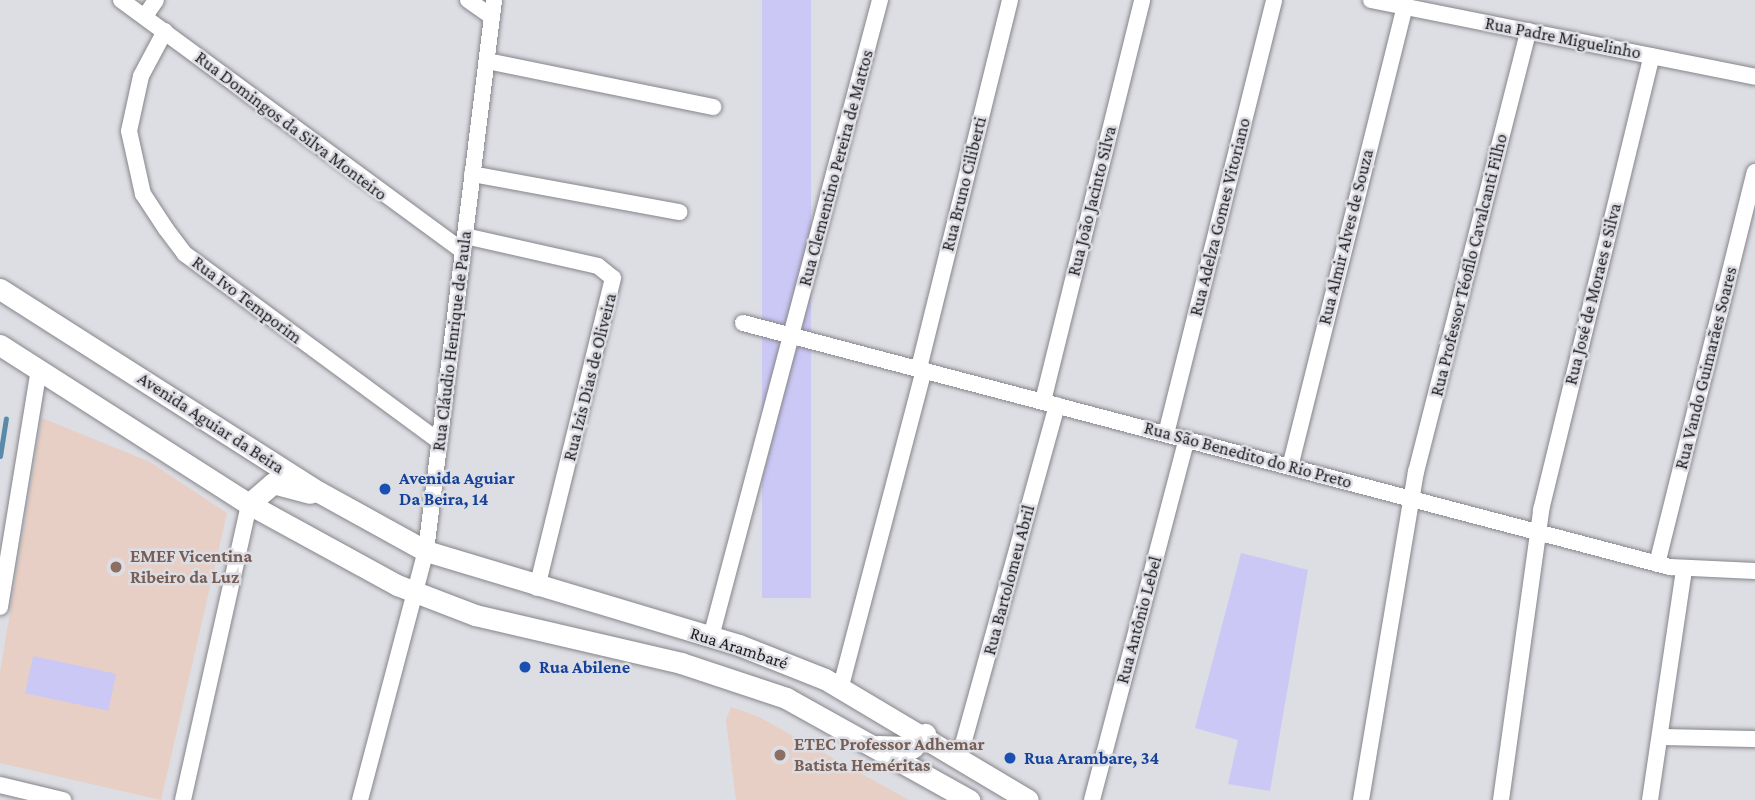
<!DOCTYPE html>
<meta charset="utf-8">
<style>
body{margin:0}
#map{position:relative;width:1755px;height:800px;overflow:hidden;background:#dddde4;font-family:"Crimson Pro",serif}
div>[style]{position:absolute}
.education>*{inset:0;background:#e7cfc5}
.green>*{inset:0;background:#cbc8f6;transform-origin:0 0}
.stream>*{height:5px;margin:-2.5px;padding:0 2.5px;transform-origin:2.5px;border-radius:2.5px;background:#5a8aa9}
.roads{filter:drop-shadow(0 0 2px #85858a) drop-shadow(0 0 2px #85858a)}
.street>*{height:16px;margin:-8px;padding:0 8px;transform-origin:8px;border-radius:8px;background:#fff}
.secondary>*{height:21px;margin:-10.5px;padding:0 10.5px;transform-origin:10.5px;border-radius:10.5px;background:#fff}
.dots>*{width:19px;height:19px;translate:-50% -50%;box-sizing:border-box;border:4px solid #dddde4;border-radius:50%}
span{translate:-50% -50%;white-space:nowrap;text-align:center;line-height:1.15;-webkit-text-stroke:5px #dddde4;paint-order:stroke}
.street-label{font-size:18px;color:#1c1c1f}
.transit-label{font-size:18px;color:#164399;font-weight:700}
.left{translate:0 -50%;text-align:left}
.education-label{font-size:18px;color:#785e54;font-weight:700}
</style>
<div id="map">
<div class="education">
<div style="clip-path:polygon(42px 418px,150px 462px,227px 513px,161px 800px,0 763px,0 673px)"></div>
<div style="clip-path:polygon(731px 707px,757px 716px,909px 800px,736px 800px,726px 720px)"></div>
</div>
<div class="green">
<div style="left:762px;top:0;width:49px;height:598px"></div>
<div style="clip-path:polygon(1241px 553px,1308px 570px,1270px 791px,1228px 784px,1238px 740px,1195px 728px)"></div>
<div style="left:33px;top:656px;width:85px;height:38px;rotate:12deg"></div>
</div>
<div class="stream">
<div style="left:0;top:456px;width:38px;rotate:-81deg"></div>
</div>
<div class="roads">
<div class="street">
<div style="left:121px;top:0;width:424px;rotate:36.3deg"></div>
<div style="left:468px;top:0;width:29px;rotate:35deg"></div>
<div style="left:1371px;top:0;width:392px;rotate:11.3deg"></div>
<div style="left:145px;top:16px;width:19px;rotate:-55deg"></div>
<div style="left:165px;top:31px;width:51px;rotate:118.1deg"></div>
<div style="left:141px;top:76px;width:56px;rotate:102.3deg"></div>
<div style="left:129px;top:131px;width:65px;rotate:77.5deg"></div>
<div style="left:143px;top:194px;width:42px;rotate:56.7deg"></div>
<div style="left:166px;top:229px;width:31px;rotate:53deg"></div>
<div style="left:185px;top:254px;width:315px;rotate:36.4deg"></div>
<div style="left:487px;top:61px;width:231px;rotate:11.5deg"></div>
<div style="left:472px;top:174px;width:211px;rotate:10.4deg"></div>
<div style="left:465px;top:236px;width:136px;rotate:12.7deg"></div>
<div style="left:598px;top:266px;width:19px;rotate:39deg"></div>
<div style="left:613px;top:278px;width:319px;rotate:103.8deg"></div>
<div style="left:743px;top:323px;width:959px;rotate:14.75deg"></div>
<div style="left:1670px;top:567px;width:85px;rotate:2.7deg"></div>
<div style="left:919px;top:368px;width:379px;rotate:-76.1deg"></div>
<div style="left:1043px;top:401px;width:413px;rotate:-76.1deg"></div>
<div style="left:1166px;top:434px;width:447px;rotate:-76deg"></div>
<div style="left:1290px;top:467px;width:474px;rotate:-76deg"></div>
<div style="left:1657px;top:564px;width:404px;rotate:-76deg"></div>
<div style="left:0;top:607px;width:240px;rotate:-80.7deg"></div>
<div style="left:711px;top:637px;width:659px;rotate:-75.14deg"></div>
<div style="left:841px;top:686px;width:327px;rotate:-75.3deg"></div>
<div style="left:1660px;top:737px;width:95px;rotate:1.2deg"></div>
<div style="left:960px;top:755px;width:363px;rotate:-74.5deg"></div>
<div style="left:0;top:785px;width:65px;rotate:13.4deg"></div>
<div style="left:183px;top:800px;width:303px;rotate:-77.4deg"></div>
<div style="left:360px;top:800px;width:258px;rotate:-75.2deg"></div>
<div style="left:426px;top:551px;width:555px;rotate:-82.96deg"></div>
<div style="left:1092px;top:800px;width:373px;rotate:-75.3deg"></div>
<div style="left:1361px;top:800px;width:333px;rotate:-80.5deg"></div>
<div style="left:1416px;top:472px;width:455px;rotate:-75.7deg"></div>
<div style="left:1501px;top:800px;width:293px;rotate:-82.1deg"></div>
<div style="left:1541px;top:510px;width:467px;rotate:-76.3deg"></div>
<div style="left:1650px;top:800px;width:233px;rotate:-81.6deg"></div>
</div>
<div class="secondary">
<div style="left:0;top:289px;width:378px;rotate:32.5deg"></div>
<div style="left:319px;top:492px;width:122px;rotate:28.9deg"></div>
<div style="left:426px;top:551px;width:327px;rotate:16.7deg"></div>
<div style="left:739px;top:645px;width:92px;rotate:21.6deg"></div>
<div style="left:825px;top:679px;width:236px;rotate:30.8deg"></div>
<div style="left:0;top:345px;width:295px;rotate:32.6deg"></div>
<div style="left:249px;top:504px;width:169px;rotate:28.7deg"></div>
<div style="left:397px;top:585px;width:84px;rotate:21deg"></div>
<div style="left:475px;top:615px;width:212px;rotate:13.1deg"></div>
<div style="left:681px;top:663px;width:111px;rotate:18.4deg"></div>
<div style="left:786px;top:698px;width:210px;rotate:29.1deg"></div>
<div style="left:249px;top:504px;width:32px;rotate:-41deg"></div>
<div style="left:273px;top:483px;width:38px;rotate:15deg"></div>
<div style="left:878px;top:746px;width:35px;rotate:2deg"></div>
<div style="left:913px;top:747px;width:18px;rotate:-47deg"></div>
</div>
</div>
<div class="dots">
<div style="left:385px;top:489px;background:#1a4fb4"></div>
<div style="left:116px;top:567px;background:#8d6e63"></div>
<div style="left:525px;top:667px;background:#1a4fb4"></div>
<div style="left:780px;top:755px;background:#8d6e63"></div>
<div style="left:1010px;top:758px;background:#1a4fb4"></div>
</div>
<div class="street-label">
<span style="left:1563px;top:38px;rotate:11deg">Rua Padre Miguelinho</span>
<span style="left:291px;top:126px;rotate:37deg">Rua Domingos da Silva Monteiro</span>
<span style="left:836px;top:168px;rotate:-75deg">Rua Clementino Pereira de Mattos</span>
<span style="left:964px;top:184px;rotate:-76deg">Rua Bruno Ciliberti</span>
<span style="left:1092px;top:201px;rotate:-76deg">Rua João Jacinto Silva</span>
<span style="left:1220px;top:217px;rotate:-76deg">Rua Adelza Gomes Vitoriano</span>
<span style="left:1346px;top:237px;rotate:-76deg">Rua Almir Alves de Souza</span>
<span style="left:1469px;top:265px;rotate:-76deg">Rua Professor Téofilo Cavalcanti Filho</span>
<span style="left:1593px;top:294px;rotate:-76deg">Rua José de Moraes e Silva</span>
<span style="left:247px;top:300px;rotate:37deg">Rua Ivo Temporim</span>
<span style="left:452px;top:341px;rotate:-83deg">Rua Cláudio Henrique de Paula</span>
<span style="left:1706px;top:368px;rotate:-76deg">Rua Vando Guimarães Soares</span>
<span style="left:590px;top:377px;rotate:-76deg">Rua Izis Dias de Oliveira</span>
<span style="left:211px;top:423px;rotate:33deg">Avenida Aguiar da Beira</span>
<span style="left:1248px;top:455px;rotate:15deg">Rua São Benedito do Rio Preto</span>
<span style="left:1009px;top:580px;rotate:-75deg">Rua Bartolomeu Abril</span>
<span style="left:1139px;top:620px;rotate:-75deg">Rua Antônio Lebel</span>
<span style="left:739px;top:648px;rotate:18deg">Rua Arambaré</span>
</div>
<div class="transit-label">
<span class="left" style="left:399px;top:489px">Avenida Aguiar<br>Da Beira, 14</span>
<span class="left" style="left:539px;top:667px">Rua Abilene</span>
<span class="left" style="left:1024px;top:758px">Rua Arambare, 34</span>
</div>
<div class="education-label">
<span class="left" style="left:130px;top:567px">EMEF Vicentina<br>Ribeiro da Luz</span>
<span class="left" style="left:794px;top:755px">ETEC Professor Adhemar<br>Batista Heméritas</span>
</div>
</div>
